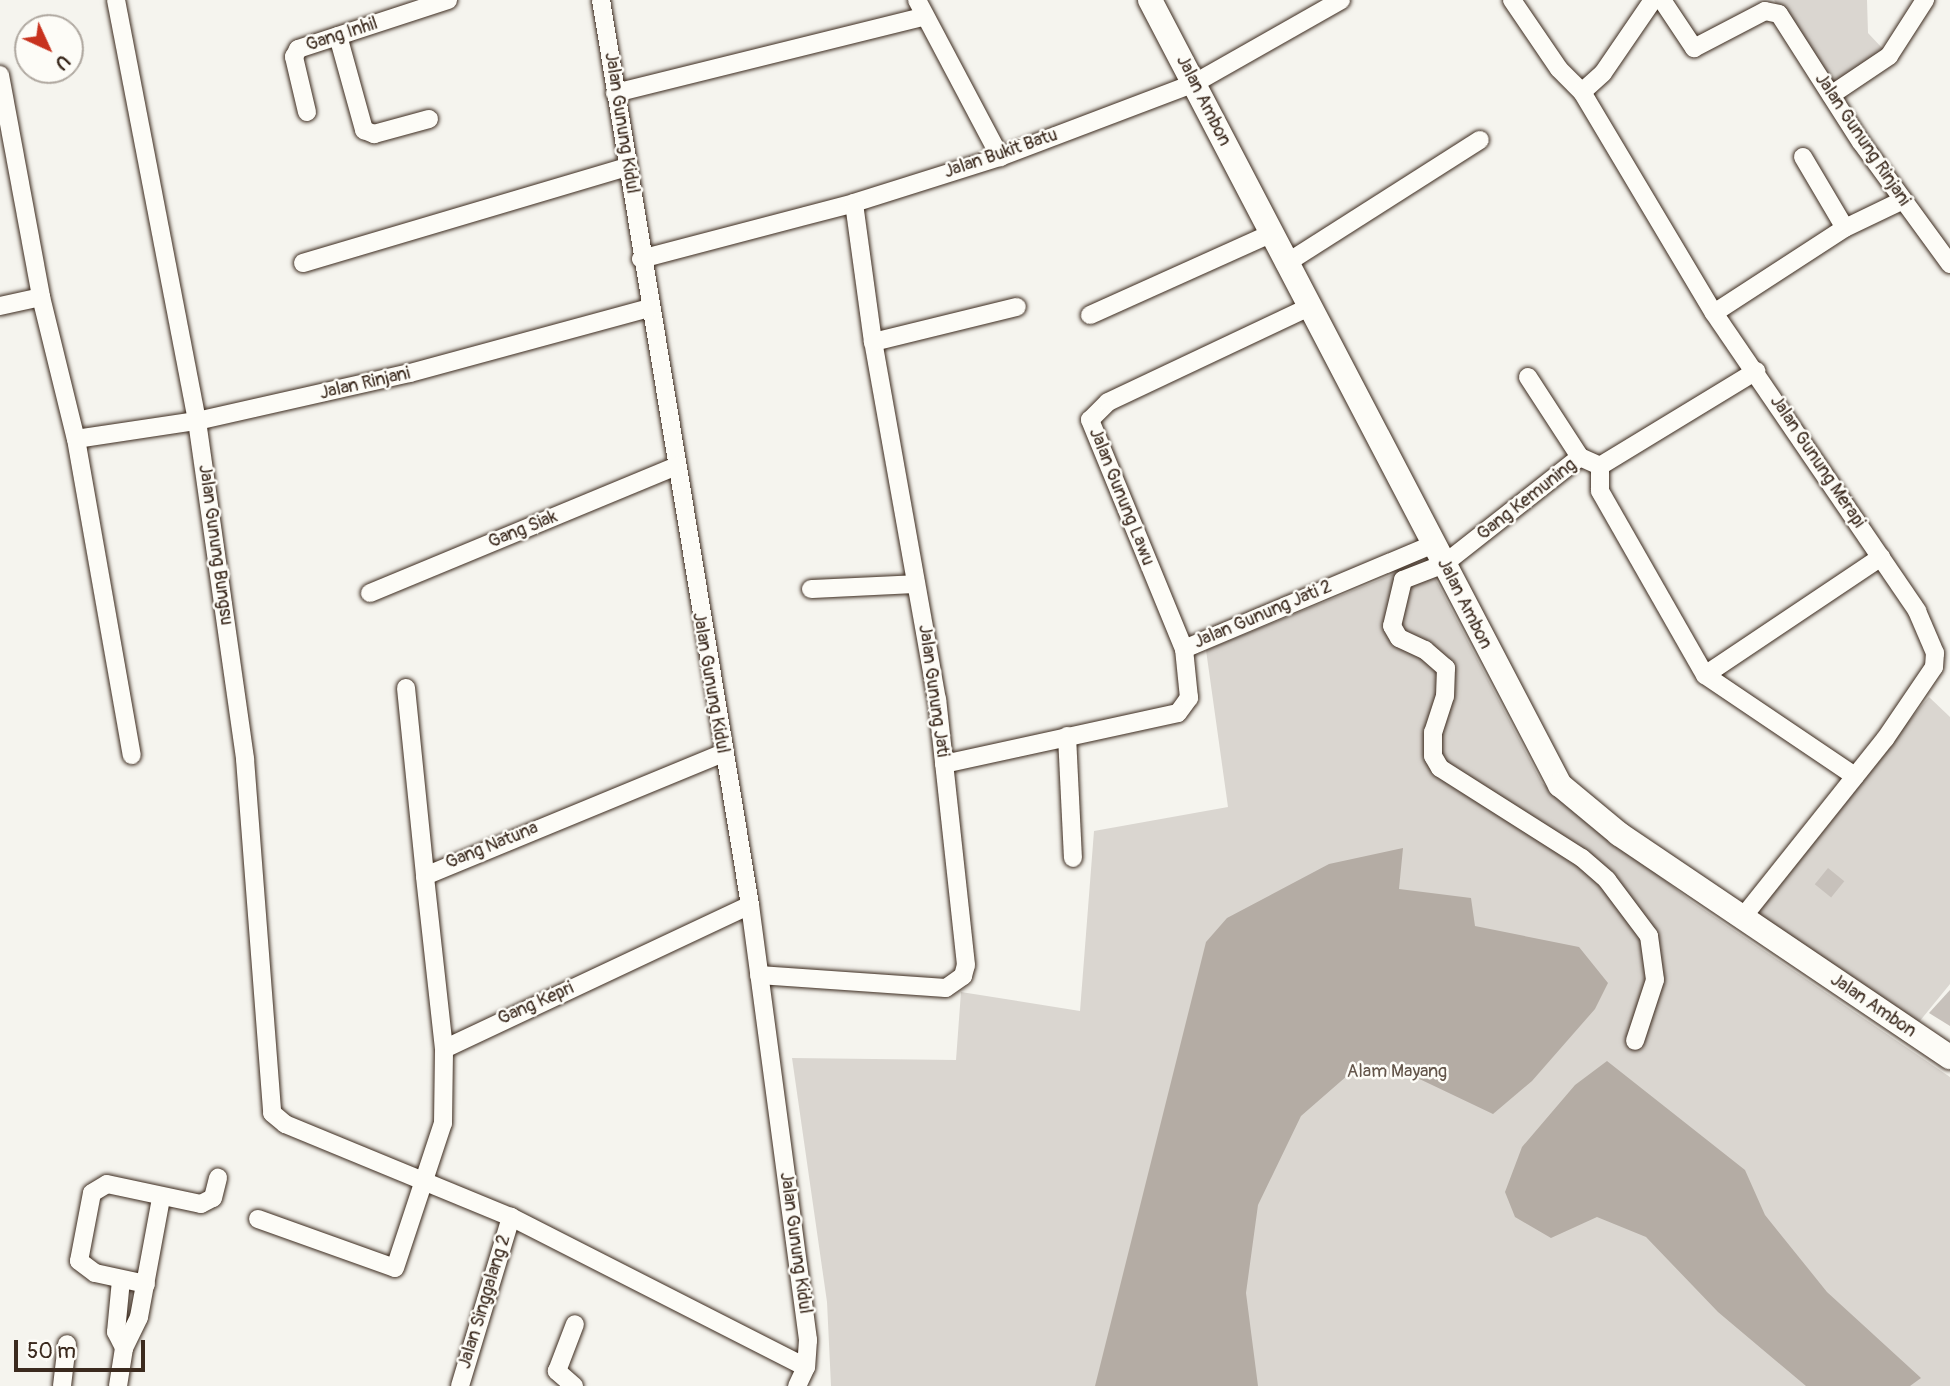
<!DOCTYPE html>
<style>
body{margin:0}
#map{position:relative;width:1950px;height:1386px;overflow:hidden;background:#f5f4ee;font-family:Pangolin,sans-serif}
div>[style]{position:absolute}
.green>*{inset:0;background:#dad6d0}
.water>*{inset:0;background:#b4aca4}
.building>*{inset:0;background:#c7c1bb;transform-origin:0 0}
.roads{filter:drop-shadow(0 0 2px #3b2a1e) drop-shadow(0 0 2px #3b2a1e)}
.street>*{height:18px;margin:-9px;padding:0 9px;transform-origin:9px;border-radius:9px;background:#fdfcf7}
.secondary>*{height:24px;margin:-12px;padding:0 12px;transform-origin:12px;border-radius:12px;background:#fdfcf7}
span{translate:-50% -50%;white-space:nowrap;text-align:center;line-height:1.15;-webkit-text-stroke:5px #fdfcf7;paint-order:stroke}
.street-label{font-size:18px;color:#3b2a1e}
.park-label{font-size:18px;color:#63554a}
.north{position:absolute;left:14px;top:14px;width:70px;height:70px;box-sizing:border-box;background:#fdfcf7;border:2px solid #afa8a0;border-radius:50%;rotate:135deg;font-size:19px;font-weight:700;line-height:28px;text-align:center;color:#3b2a1e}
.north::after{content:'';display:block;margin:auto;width:24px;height:32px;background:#c8321e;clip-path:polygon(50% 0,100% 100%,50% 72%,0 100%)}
.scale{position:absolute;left:14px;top:1340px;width:131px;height:32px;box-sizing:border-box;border:4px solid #3b2a1e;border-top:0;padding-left:9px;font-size:21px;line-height:24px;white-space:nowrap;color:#3b2a1e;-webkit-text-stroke:5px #fdfcf7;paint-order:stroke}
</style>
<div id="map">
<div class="green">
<div style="clip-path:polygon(1774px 0,1867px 0,1868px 33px,1883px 49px,1880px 56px,1834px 87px)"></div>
<div style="clip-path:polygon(1426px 561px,1542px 783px,1691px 901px,1950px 1077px,1950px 1386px,831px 1386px,827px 1302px,792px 1058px,956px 1060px,961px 992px,1080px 1011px,1094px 831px,1228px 807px,1206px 650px)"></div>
<div style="clip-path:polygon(1929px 697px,1950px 717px,1950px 984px,1915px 1027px,1752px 916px,1813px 833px)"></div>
</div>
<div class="water">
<div style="clip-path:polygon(1403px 848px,1399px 889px,1471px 898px,1475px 926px,1579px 947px,1608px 983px,1595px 1009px,1532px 1081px,1493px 1114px,1409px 1074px,1348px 1075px,1301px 1116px,1258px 1205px,1246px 1293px,1258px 1386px,1095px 1386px,1206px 942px,1227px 918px,1329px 864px)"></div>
<div style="clip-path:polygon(1607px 1061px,1745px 1170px,1765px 1215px,1827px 1292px,1921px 1378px,1910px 1386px,1806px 1386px,1718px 1312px,1646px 1237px,1597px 1217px,1551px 1238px,1515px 1217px,1505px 1192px,1522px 1147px,1575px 1085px)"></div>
</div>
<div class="building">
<div style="left:1828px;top:868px;width:21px;height:21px;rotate:39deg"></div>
<div style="clip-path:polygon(1950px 990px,1950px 1026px,1929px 1013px)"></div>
</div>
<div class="roads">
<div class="street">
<div style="left:116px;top:0;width:429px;rotate:79.1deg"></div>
<div style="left:197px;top:421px;width:341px;rotate:81.9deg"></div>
<div style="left:245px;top:759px;width:355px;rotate:85.6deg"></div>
<div style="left:272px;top:1113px;width:17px;rotate:40deg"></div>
<div style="left:285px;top:1124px;width:244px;rotate:22.4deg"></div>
<div style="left:511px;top:1217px;width:331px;rotate:27deg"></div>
<div style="left:601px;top:0;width:917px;rotate:80.65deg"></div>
<div style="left:750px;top:905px;width:439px;rotate:82.4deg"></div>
<div style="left:808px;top:1340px;width:27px;rotate:94deg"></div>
<div style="left:806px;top:1367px;width:21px;rotate:115deg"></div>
<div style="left:917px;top:0;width:178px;rotate:62.1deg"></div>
<div style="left:1512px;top:0;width:83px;rotate:55.7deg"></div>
<div style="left:1559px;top:69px;width:33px;rotate:45deg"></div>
<div style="left:1582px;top:92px;width:257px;rotate:59.2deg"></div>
<div style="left:1714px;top:313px;width:361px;rotate:55.7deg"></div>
<div style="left:1917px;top:611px;width:46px;rotate:66.8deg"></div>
<div style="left:1935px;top:653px;width:14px;rotate:94deg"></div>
<div style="left:1934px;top:667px;width:87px;rotate:124.2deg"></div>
<div style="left:1885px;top:739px;width:229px;rotate:128.6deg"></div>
<div style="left:1662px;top:0;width:58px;rotate:56.3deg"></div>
<div style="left:1694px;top:48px;width:80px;rotate:-27.5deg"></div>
<div style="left:1765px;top:11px;width:14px;rotate:12deg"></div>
<div style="left:1779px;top:14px;width:152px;rotate:57.4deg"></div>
<div style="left:1861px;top:142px;width:151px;rotate:53.9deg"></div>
<div style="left:338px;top:36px;width:98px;rotate:74.5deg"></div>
<div style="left:364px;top:130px;width:11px;rotate:22deg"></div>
<div style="left:374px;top:134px;width:57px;rotate:-15.3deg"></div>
<div style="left:0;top:75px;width:226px;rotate:79.5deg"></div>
<div style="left:41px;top:297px;width:146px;rotate:76.2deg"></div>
<div style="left:76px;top:439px;width:321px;rotate:80deg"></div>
<div style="left:1582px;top:92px;width:28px;rotate:-42deg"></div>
<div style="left:1603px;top:73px;width:88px;rotate:-55.6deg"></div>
<div style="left:615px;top:93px;width:319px;rotate:-13.9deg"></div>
<div style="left:1831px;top:95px;width:70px;rotate:-33.9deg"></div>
<div style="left:1889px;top:56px;width:67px;rotate:-57.3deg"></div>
<div style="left:307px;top:112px;width:57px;rotate:-103.3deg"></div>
<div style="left:294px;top:57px;width:9px;rotate:-63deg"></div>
<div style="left:298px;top:49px;width:158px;rotate:-18.1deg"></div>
<div style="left:1803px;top:157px;width:82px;rotate:59.4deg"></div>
<div style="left:641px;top:259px;width:220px;rotate:-14.7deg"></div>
<div style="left:854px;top:203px;width:153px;rotate:-17.5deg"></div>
<div style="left:1000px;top:157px;width:209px;rotate:-20.8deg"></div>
<div style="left:1195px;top:83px;width:168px;rotate:-29.6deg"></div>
<div style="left:303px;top:263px;width:339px;rotate:-16.5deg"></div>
<div style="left:1285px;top:264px;width:231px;rotate:-32.5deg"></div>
<div style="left:0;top:306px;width:42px;rotate:-12.4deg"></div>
<div style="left:1714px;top:313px;width:156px;rotate:-33deg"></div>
<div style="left:1845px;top:228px;width:62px;rotate:-25.7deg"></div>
<div style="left:1090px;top:315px;width:197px;rotate:-24.2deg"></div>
<div style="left:873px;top:342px;width:148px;rotate:-13.7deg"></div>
<div style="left:1528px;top:377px;width:95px;rotate:57deg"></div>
<div style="left:1580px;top:457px;width:22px;rotate:24deg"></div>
<div style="left:1600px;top:466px;width:183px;rotate:-31.3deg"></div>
<div style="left:76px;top:439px;width:122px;rotate:-8.5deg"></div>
<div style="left:197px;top:421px;width:218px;rotate:-12.7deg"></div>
<div style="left:410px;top:373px;width:248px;rotate:-15.2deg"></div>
<div style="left:1580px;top:457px;width:173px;rotate:141.8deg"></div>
<div style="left:1444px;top:564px;width:44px;rotate:158.7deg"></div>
<div style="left:1403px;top:580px;width:47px;rotate:103.4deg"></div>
<div style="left:1392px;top:626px;width:14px;rotate:60deg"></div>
<div style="left:1399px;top:638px;width:29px;rotate:25deg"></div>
<div style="left:1425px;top:650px;width:28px;rotate:41deg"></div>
<div style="left:1446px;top:668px;width:28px;rotate:92deg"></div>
<div style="left:1445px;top:696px;width:38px;rotate:108deg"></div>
<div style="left:1433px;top:732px;width:24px;rotate:90deg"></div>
<div style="left:1433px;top:756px;width:14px;rotate:60deg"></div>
<div style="left:1440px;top:768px;width:168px;rotate:32.4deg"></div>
<div style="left:1582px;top:858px;width:33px;rotate:41deg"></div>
<div style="left:1607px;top:880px;width:70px;rotate:53.1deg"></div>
<div style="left:1649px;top:936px;width:44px;rotate:82.2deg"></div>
<div style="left:1655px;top:980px;width:64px;rotate:108.2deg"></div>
<div style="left:1600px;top:466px;width:25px;rotate:90deg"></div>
<div style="left:1600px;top:491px;width:212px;rotate:60.3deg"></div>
<div style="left:1705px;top:675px;width:181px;rotate:34deg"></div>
<div style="left:811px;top:589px;width:105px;rotate:-2.7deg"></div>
<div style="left:370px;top:593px;width:332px;rotate:-22.5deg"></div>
<div style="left:1184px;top:649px;width:248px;rotate:-112.3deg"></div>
<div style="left:1090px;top:420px;width:25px;rotate:-45deg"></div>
<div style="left:1108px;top:402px;width:222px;rotate:-25.3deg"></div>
<div style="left:1705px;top:675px;width:212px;rotate:-33.8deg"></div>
<div style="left:406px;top:688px;width:189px;rotate:84.2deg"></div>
<div style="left:1067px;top:736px;width:122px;rotate:87.2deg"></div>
<div style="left:944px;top:764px;width:239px;rotate:-12.3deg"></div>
<div style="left:1178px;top:713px;width:19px;rotate:-54deg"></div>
<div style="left:1189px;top:698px;width:49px;rotate:-95.8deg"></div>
<div style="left:1184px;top:649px;width:271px;rotate:-22.8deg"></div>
<div style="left:759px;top:975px;width:187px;rotate:4deg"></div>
<div style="left:946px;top:988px;width:21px;rotate:-35deg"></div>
<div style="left:963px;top:976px;width:11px;rotate:-75deg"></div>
<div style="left:966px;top:965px;width:267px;rotate:-96.2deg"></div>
<div style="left:937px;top:700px;width:364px;rotate:-100.1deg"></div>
<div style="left:873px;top:342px;width:140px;rotate:-97.8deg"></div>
<div style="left:444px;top:1049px;width:174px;rotate:-96.3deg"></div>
<div style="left:425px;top:876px;width:322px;rotate:-22.4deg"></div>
<div style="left:258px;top:1219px;width:145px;rotate:19.7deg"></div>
<div style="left:395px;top:1268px;width:153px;rotate:-71.7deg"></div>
<div style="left:443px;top:1123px;width:74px;rotate:-89.2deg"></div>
<div style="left:444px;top:1049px;width:338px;rotate:-25.2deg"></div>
<div style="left:121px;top:1280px;width:52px;rotate:95.5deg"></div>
<div style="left:116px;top:1332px;width:18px;rotate:63deg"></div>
<div style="left:146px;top:1284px;width:52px;rotate:-167.8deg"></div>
<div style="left:95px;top:1273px;width:20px;rotate:-143deg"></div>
<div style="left:79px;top:1261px;width:69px;rotate:-79.2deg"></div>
<div style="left:92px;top:1193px;width:17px;rotate:-31deg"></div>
<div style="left:107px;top:1184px;width:96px;rotate:12deg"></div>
<div style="left:201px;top:1204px;width:13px;rotate:-27deg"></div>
<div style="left:213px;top:1198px;width:21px;rotate:-76deg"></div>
<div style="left:62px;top:1386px;width:42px;rotate:-83.2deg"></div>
<div style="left:118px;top:1386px;width:38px;rotate:-81deg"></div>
<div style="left:124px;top:1348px;width:34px;rotate:-64deg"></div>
<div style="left:139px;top:1317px;width:121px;rotate:-79.5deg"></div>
<div style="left:460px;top:1386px;width:177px;rotate:-73.2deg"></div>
<div style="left:574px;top:1386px;width:23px;rotate:-139deg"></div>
<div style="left:557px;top:1371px;width:50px;rotate:-69deg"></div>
</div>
<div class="secondary">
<div style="left:1150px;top:0;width:886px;rotate:62.42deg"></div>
<div style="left:1560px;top:785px;width:77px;rotate:39.7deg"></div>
<div style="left:1619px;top:834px;width:399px;rotate:34deg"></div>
</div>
</div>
<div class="street-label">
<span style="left:342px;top:35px;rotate:-18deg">Gang Inhil</span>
<span style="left:1203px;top:101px;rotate:63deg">Jalan Ambon</span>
<span style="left:621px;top:123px;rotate:81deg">Jalan Gunung Kidul</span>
<span style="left:1862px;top:140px;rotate:56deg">Jalan Gunung Rinjani</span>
<span style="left:1001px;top:154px;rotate:-19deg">Jalan Bukit Batu</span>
<span style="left:365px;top:384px;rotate:-13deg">Jalan Rinjani</span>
<span style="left:1817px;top:462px;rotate:56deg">Jalan Gunung Merapi</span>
<span style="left:1121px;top:497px;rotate:68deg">Jalan Gunung Lawu</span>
<span style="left:1527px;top:500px;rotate:-38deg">Gang Kemuning</span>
<span style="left:523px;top:530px;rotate:-22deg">Gang Siak</span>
<span style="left:215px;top:545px;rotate:82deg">Jalan Gunung Bungsu</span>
<span style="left:1464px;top:604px;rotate:63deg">Jalan Ambon</span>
<span style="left:1263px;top:615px;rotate:-23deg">Jalan Gunung Jati 2</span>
<span style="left:710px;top:683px;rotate:80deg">Jalan Gunung Kidul</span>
<span style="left:933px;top:691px;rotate:82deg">Jalan Gunung Jati</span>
<span style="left:492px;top:846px;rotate:-22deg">Gang Natuna</span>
<span style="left:536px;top:1004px;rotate:-24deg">Gang Kepri</span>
<span style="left:1873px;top:1006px;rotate:34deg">Jalan Ambon</span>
<span style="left:795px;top:1243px;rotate:82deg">Jalan Gunung Kidul</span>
<span style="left:485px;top:1302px;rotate:-73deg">Jalan Singgalang 2</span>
</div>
<div class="park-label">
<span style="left:1397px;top:1072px">Alam Mayang</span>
</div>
<div class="north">U</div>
<div class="scale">50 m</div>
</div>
